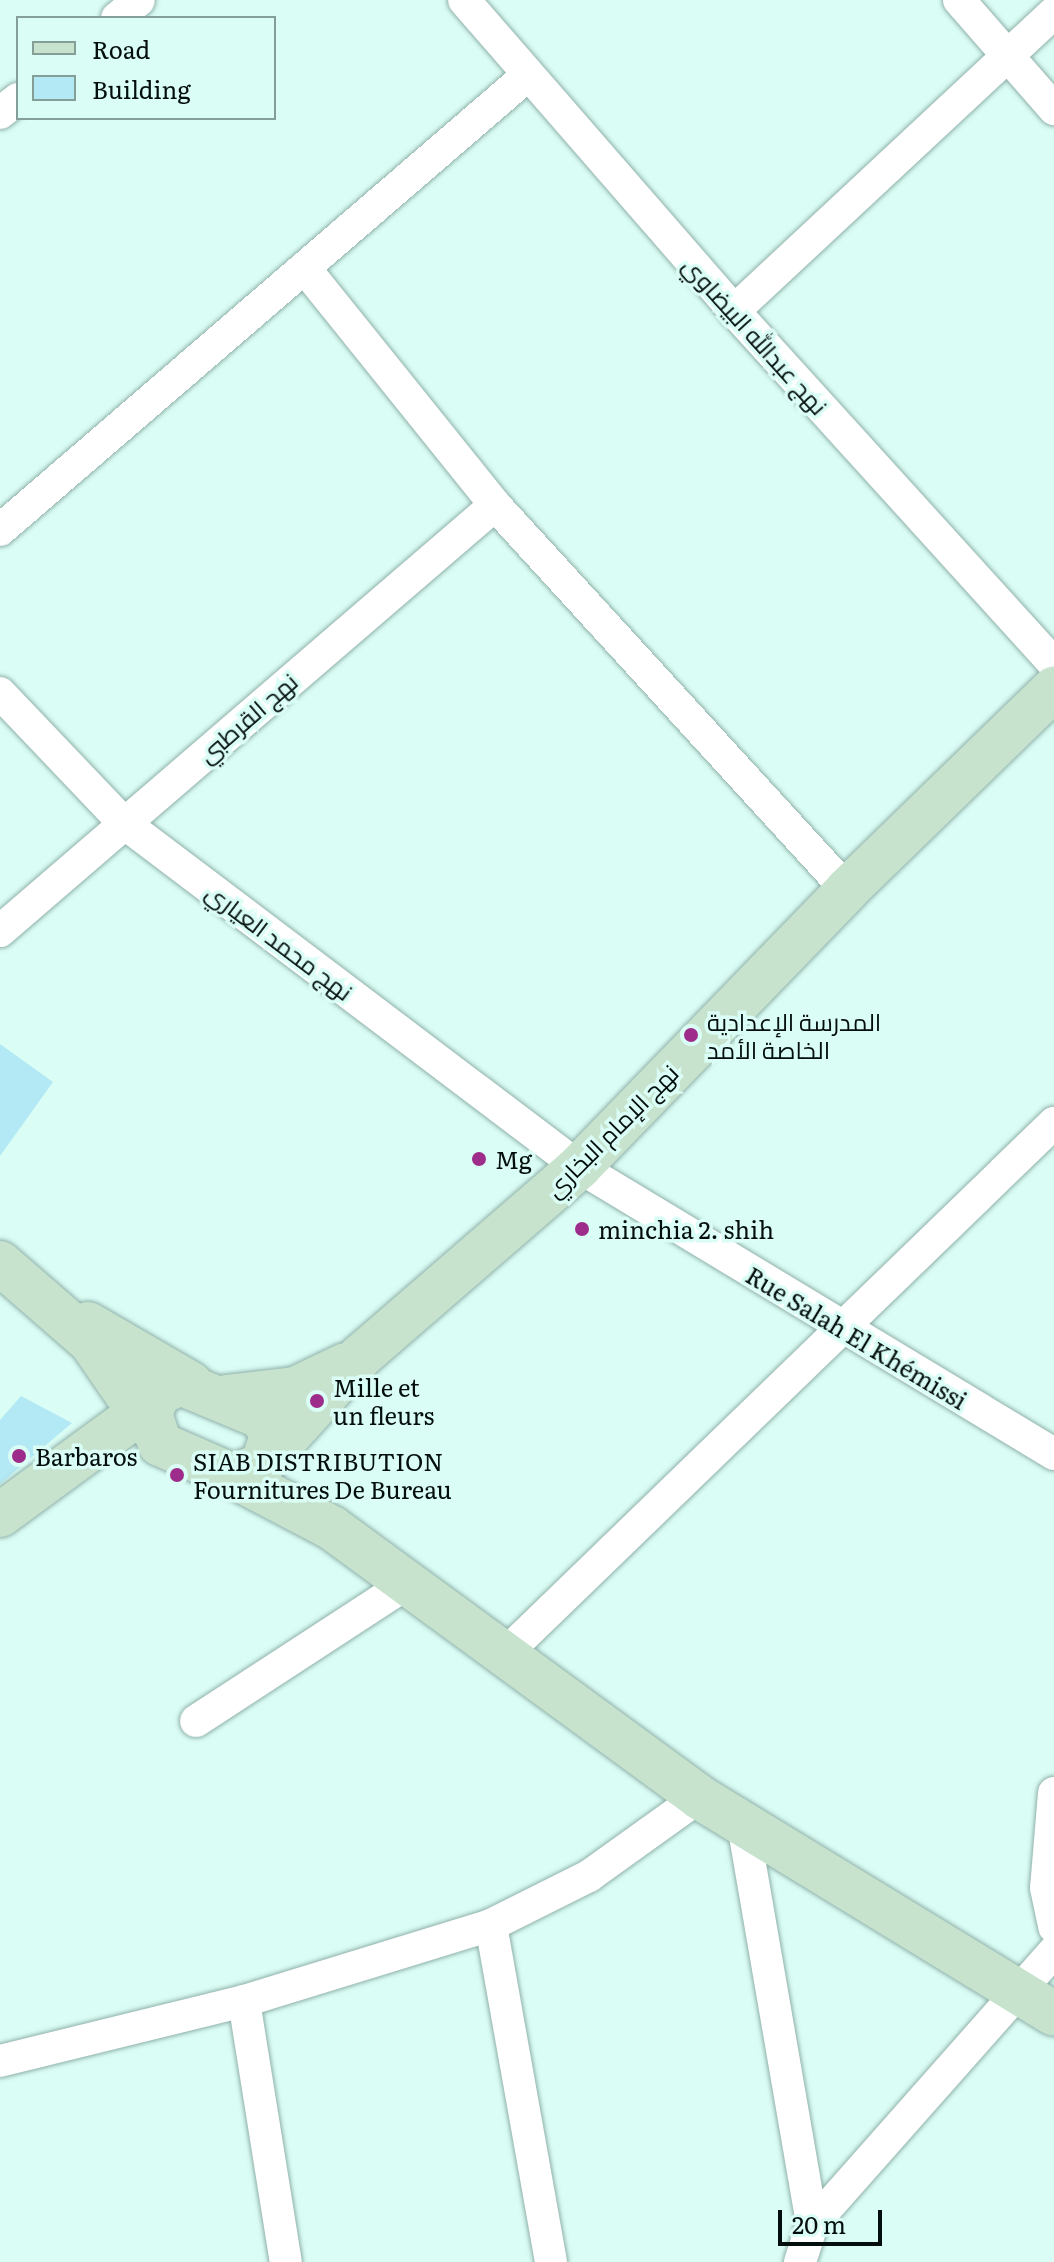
<!DOCTYPE html>
<meta charset="utf-8">
<style>
body{margin:0}
#map{position:relative;width:1054px;height:2262px;overflow:hidden;background:#dafdf5;font-family:Literata,Cairo,serif}
div>[style]{position:absolute}
.building>*{inset:0;background:#b3e9f4}
.roads{filter:drop-shadow(0 0 2px #90b1aa) drop-shadow(0 0 2px #90b1aa)}
.street>*{height:32px;margin:-16px;padding:0 16px;transform-origin:16px;border-radius:16px;background:#fff}
.secondary>*{height:44px;margin:-22px;padding:0 22px;transform-origin:22px;border-radius:22px;background:#c7e3ce}
.dots>*{width:22px;height:22px;translate:-50% -50%;box-sizing:border-box;border:4px solid #dafdf5;border-radius:50%}
span{translate:-50% -50%;white-space:nowrap;text-align:center;line-height:1.15;-webkit-text-stroke:7px #dafdf5;paint-order:stroke}
.street-label{font-size:24px;color:#040f0d}
.poi-label{font-size:24px;color:#040f0d}
.left{translate:0 -50%;text-align:left}
.legend{position:absolute;left:16px;top:16px;width:260px;height:104px;box-sizing:border-box;background:#dafdf5;border:2px solid #849e98;margin:0;padding:10px 14px;list-style:none;font-size:24px;color:#040f0d}
.legend li{display:flex;align-items:center;gap:16px;height:40px}
.legend b{width:40px;border:2px solid #849e98}
.scale{position:absolute;left:778px;top:2210px;width:104px;height:36px;box-sizing:border-box;border:4px solid #040f0d;border-top:0;padding-left:10px;font-size:24px;line-height:28px;white-space:nowrap;color:#040f0d;-webkit-text-stroke:6px #dafdf5;paint-order:stroke}
</style>
<div id="map">
<div class="building">
<div style="clip-path:polygon(0 1044px,53px 1082px,0 1156px)"></div>
<div style="clip-path:polygon(21px 1396px,72px 1423px,0 1484px,0 1420px)"></div>
</div>
<div class="roads">
<div class="street">
<div style="left:464px;top:0;width:412px;rotate:49deg"></div>
<div style="left:734px;top:311px;width:476px;rotate:47.8deg"></div>
<div style="left:959px;top:0;width:145px;rotate:48.9deg"></div>
<div style="left:117px;top:18px;width:28px;rotate:-39deg"></div>
<div style="left:0;top:113px;width:23px;rotate:-38deg"></div>
<div style="left:307px;top:271px;width:300px;rotate:51.2deg"></div>
<div style="left:495px;top:505px;width:522px;rotate:47.56deg"></div>
<div style="left:734px;top:311px;width:437px;rotate:-43deg"></div>
<div style="left:0;top:530px;width:697px;rotate:-40.75deg"></div>
<div style="left:0;top:693px;width:180px;rotate:46.4deg"></div>
<div style="left:124px;top:823px;width:570px;rotate:37.09deg"></div>
<div style="left:579px;top:1167px;width:555px;rotate:31.14deg"></div>
<div style="left:0;top:931px;width:653px;rotate:-40.72deg"></div>
<div style="left:505px;top:1654px;width:764px;rotate:-44.05deg"></div>
<div style="left:196px;top:1721px;width:253px;rotate:-33.1deg"></div>
<div style="left:1054px;top:1793px;width:95px;rotate:94.8deg"></div>
<div style="left:1046px;top:1888px;width:40px;rotate:78deg"></div>
<div style="left:743px;top:1824px;width:407px;rotate:80.2deg"></div>
<div style="left:812px;top:2225px;width:39px;rotate:108deg"></div>
<div style="left:491px;top:1925px;width:342px;rotate:79.9deg"></div>
<div style="left:244px;top:2001px;width:264px;rotate:80.9deg"></div>
<div style="left:0;top:2061px;width:251px;rotate:-13.8deg"></div>
<div style="left:244px;top:2001px;width:258px;rotate:-17.1deg"></div>
<div style="left:491px;top:1925px;width:110px;rotate:-26.6deg"></div>
<div style="left:589px;top:1876px;width:135px;rotate:-35.7deg"></div>
<div style="left:812px;top:2225px;width:366px;rotate:-48.5deg"></div>
</div>
<div class="secondary">
<div style="left:0;top:1263px;width:121px;rotate:41deg"></div>
<div style="left:91px;top:1342px;width:101px;rotate:55.5deg"></div>
<div style="left:88px;top:1324px;width:119px;rotate:30.2deg"></div>
<div style="left:180px;top:1383px;width:89px;rotate:22.5deg"></div>
<div style="left:262px;top:1417px;width:21px;rotate:61deg"></div>
<div style="left:272px;top:1435px;width:32px;rotate:108deg"></div>
<div style="left:262px;top:1465px;width:31px;rotate:159deg"></div>
<div style="left:233px;top:1476px;width:80px;rotate:-156.3deg"></div>
<div style="left:160px;top:1444px;width:33px;rotate:-108deg"></div>
<div style="left:150px;top:1413px;width:22px;rotate:-66deg"></div>
<div style="left:159px;top:1393px;width:23px;rotate:-25deg"></div>
<div style="left:226px;top:1397px;width:69px;rotate:-6.6deg"></div>
<div style="left:295px;top:1389px;width:55px;rotate:-25.6deg"></div>
<div style="left:269px;top:1457px;width:137px;rotate:-47.7deg"></div>
<div style="left:361px;top:1356px;width:289px;rotate:-40.9deg"></div>
<div style="left:579px;top:1167px;width:385px;rotate:-45.9deg"></div>
<div style="left:847px;top:890px;width:289px;rotate:-44.2deg"></div>
<div style="left:233px;top:1476px;width:112px;rotate:27.7deg"></div>
<div style="left:332px;top:1528px;width:455px;rotate:36.2deg"></div>
<div style="left:699px;top:1797px;width:416px;rotate:31.4deg"></div>
<div style="left:0;top:1515px;width:190px;rotate:-36.2deg"></div>
</div>
</div>
<div class="dots">
<div style="left:691px;top:1035px;background:#9d2c8a"></div>
<div style="left:479px;top:1159px;background:#9d2c8a"></div>
<div style="left:582px;top:1229px;background:#9d2c8a"></div>
<div style="left:317px;top:1401px;background:#9d2c8a"></div>
<div style="left:19px;top:1456px;background:#9d2c8a"></div>
<div style="left:177px;top:1475px;background:#9d2c8a"></div>
</div>
<div class="street-label">
<span style="left:756px;top:335px;rotate:48deg">نهج عبدالله البيضاوي</span>
<span style="left:247px;top:717px;rotate:-41deg">نهج القرطبي</span>
<span style="left:280px;top:941px;rotate:37deg">نهج محمد العياري</span>
<span style="left:611px;top:1130px;rotate:-45deg">نهج الإمام البخاري</span>
<span style="left:857px;top:1337px;rotate:31deg">Rue Salah El Khémissi</span>
</div>
<div class="poi-label">
<span class="left" style="left:707px;top:1035px">المدرسة الإعدادية<br>الخاصة الأمد</span>
<span class="left" style="left:495px;top:1159px">Mg</span>
<span class="left" style="left:598px;top:1229px">minchia 2. shih</span>
<span class="left" style="left:333px;top:1401px">Mille et<br>un fleurs</span>
<span class="left" style="left:35px;top:1456px">Barbaros</span>
<span class="left" style="left:193px;top:1475px">SIAB DISTRIBUTION<br>Fournitures De Bureau</span>
</div>
<ul class="legend">
<li><b style="height:10px;background:#c7e3ce"></b>Road</li>
<li><b style="height:22px;background:#b3e9f4"></b>Building</li>
</ul>
<div class="scale">20 m</div>
</div>
